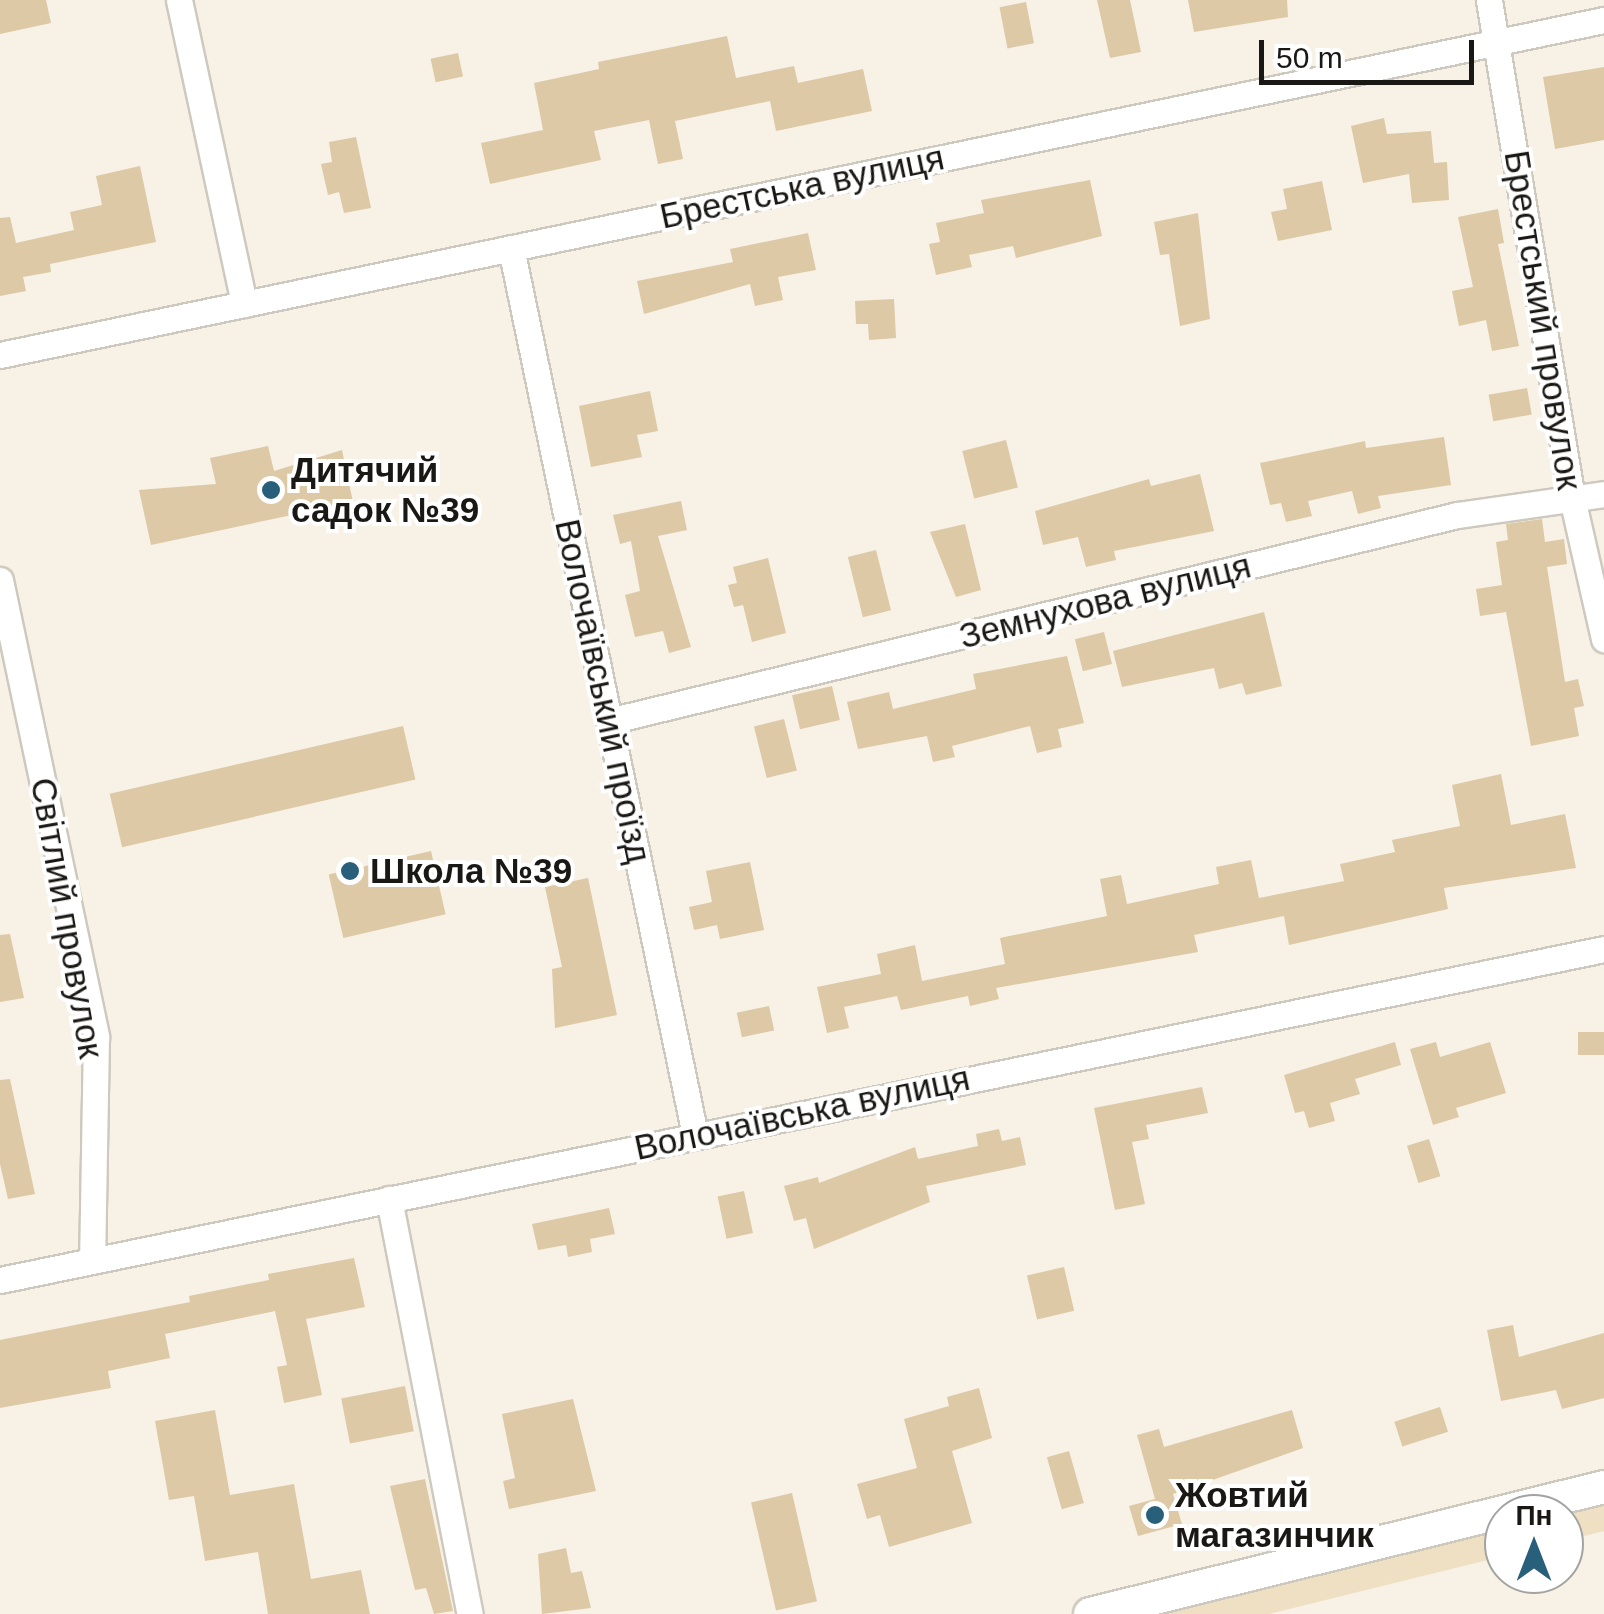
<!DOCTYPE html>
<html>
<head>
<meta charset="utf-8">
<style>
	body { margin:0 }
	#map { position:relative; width:1604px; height:1614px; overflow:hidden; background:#f7f1e6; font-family:Helvetica,sans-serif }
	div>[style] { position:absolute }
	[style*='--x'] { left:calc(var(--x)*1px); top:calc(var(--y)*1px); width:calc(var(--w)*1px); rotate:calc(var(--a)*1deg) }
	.green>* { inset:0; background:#efe0c4 }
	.building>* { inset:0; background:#ddc9a5; transform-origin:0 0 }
	.roads { filter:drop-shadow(2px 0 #cec9be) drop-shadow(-2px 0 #cec9be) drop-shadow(0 2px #cec9be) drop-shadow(0 -2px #cec9be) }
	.minor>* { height:25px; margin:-12.5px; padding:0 12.5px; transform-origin:12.5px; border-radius:12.5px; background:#fff }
	.tertiary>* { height:32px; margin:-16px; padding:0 16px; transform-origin:16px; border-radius:16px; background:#fff }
	.dots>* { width:28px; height:28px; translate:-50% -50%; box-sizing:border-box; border:5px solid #fff; border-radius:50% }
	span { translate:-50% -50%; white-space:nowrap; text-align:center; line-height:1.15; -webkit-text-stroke:8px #fff; paint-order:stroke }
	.street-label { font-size:35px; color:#1a1814 }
	.poi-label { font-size:35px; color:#1a1814; font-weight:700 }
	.left { translate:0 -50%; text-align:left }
	.north { position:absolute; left:1484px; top:1494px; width:100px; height:100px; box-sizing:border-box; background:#fff; border:2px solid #a3a3a1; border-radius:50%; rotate:0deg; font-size:28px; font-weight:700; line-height:40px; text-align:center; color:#1a1814 }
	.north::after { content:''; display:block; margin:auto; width:35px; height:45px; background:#285f7a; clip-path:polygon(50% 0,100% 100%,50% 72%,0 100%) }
	.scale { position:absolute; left:1259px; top:40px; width:215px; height:45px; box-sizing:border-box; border:5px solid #1a1814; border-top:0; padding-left:12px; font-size:30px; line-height:35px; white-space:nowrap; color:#1a1814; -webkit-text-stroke:8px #fff; paint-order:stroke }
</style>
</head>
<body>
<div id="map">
	<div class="green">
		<i style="clip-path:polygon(1604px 1487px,1604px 1531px,1564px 1541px,1564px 1514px,1504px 1514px,1504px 1556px,1269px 1614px,1090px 1614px)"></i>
	</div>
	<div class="building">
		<i style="clip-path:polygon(0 0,46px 0,51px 23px,0 34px)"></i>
		<i style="clip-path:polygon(1097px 0,1130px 0,1141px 52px,1110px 58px)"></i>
		<i style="clip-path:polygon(1188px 0,1287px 0,1288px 17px,1194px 32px)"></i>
		<i style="left:1026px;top:2px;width:42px;height:27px;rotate:79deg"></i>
		<i style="clip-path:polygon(727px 36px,736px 78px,794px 66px,798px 83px,863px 69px,872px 111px,776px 131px,770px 101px,675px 121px,683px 159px,658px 164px,649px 120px,594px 131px,601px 160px,490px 184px,481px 143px,543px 130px,534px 83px,599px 69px,598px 62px)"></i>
		<i style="left:458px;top:53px;width:24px;height:28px;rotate:78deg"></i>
		<i style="clip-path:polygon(1604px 67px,1604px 140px,1555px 149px,1543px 77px)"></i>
		<i style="clip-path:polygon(1384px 118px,1387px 134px,1431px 131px,1434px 163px,1447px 162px,1449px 200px,1412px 203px,1409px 174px,1363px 183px,1351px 126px)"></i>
		<i style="clip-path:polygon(356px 137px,371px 208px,344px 213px,339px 192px,328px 195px,321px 164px,332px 162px,329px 142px)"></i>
		<i style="clip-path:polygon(140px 166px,156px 242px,50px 264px,51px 272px,23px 277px,26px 291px,0 296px,0 218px,10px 217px,16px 243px,74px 230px,70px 212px,102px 205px,96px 176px)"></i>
		<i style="clip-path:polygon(1090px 180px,1102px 236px,1016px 258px,1013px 246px,969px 255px,972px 267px,936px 275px,929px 244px,940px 242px,936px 223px,984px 213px,981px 200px)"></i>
		<i style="clip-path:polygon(1322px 181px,1332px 230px,1278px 241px,1271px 212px,1287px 209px,1283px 189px)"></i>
		<i style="clip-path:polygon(1498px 209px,1504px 243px,1498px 244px,1519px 346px,1492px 351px,1486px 320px,1459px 326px,1452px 291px,1473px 287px,1458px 217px)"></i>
		<i style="clip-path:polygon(1198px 213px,1210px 319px,1180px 326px,1169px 254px,1160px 255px,1154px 222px)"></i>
		<i style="clip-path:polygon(808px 233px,816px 270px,778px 277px,783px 300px,755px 306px,750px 284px,644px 314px,637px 281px,733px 262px,730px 249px)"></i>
		<i style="clip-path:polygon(894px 299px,896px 338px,869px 340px,868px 324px,856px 324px,855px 301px)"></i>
		<i style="left:1527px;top:388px;width:27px;height:39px;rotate:80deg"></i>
		<i style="clip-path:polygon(650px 391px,658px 431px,637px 435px,642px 457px,591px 467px,579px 406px)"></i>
		<i style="clip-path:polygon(1444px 437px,1451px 485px,1378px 496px,1381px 508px,1358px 514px,1352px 491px,1308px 501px,1312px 516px,1286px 522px,1281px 503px,1270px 505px,1260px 463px,1365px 441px,1366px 448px)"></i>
		<i style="left:1006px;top:440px;width:49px;height:45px;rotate:76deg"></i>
		<i style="clip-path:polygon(268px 446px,274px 471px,342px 450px,353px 502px,151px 545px,139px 490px,216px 484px,210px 458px)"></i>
		<i style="clip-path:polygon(1200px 474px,1214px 531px,1114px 551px,1116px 560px,1086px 567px,1078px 537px,1043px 545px,1035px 511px,1149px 479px,1151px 486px)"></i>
		<i style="clip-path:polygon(681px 501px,687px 530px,658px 536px,691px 647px,669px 653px,663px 631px,635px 637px,625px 595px,640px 591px,631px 541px,620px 544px,613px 515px)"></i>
		<i style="clip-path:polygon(1542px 519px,1545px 542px,1564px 539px,1567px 564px,1547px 567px,1565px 682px,1578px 679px,1584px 706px,1574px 708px,1579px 736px,1531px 746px,1506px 612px,1480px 616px,1476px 589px,1502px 585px,1496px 542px,1508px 540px,1506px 524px)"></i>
		<i style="clip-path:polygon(965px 524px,981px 590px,956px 597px,930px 532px)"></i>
		<i style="left:876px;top:550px;width:62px;height:29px;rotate:76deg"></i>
		<i style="clip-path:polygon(768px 558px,786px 633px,752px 642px,743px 605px,734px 607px,728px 585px,737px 583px,733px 567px)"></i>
		<i style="clip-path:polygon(1264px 612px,1282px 686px,1246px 695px,1242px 683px,1219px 689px,1214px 668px,1122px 687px,1113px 651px)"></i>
		<i style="left:1104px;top:632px;width:33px;height:30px;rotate:76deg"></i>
		<i style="clip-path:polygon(1067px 656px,1084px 723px,1058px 729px,1062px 747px,1037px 753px,1030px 726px,952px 746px,955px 757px,933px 762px,927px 736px,858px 749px,847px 702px,889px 692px,893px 709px,976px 689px,973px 674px)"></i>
		<i style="left:832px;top:686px;width:35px;height:41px;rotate:77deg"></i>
		<i style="left:784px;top:719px;width:53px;height:31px;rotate:76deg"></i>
		<i style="left:403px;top:726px;width:55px;height:301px;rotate:77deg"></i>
		<i style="clip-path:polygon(1501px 774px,1511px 825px,1565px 814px,1576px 868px,1444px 888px,1448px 909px,1289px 945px,1284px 916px,1194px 935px,1198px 952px,996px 988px,999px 999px,970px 1006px,968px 996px,901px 1010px,897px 996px,844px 1007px,849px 1028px,827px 1033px,817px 987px,881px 974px,877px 954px,915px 945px,922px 981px,1005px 964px,1000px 938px,1107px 916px,1100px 879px,1121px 875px,1127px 904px,1219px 884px,1216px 867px,1251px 860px,1259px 898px,1344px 881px,1340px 864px,1395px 852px,1392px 840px,1460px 826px,1452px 785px)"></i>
		<i style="left:431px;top:851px;width:65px;height:105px;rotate:77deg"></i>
		<i style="clip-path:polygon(750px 862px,764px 930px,720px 939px,717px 925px,694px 930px,689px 907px,712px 902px,706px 871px)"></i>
		<i style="clip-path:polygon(588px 878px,617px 1015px,555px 1028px,552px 969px,562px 967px,545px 887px)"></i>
		<i style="clip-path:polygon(10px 934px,24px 998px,0 1002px,0 935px)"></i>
		<i style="left:769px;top:1006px;width:25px;height:33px;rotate:78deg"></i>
		<i style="left:1604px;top:1032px;width:23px;height:26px;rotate:90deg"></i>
		<i style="clip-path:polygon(1395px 1042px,1401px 1065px,1355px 1079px,1360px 1094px,1330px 1103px,1335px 1121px,1309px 1128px,1304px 1111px,1295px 1113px,1284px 1075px)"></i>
		<i style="clip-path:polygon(1436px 1042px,1440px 1057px,1490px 1042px,1506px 1093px,1456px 1108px,1459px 1117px,1433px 1125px,1410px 1049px)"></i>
		<i style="clip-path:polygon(10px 1079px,35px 1194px,8px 1199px,0 1164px,0 1080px)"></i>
		<i style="clip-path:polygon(1202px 1087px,1208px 1113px,1146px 1125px,1149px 1139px,1132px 1142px,1145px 1204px,1115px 1210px,1094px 1108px)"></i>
		<i style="clip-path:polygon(999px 1129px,1002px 1141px,1020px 1137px,1026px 1165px,926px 1186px,930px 1202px,814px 1249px,806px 1218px,794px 1221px,784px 1186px,818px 1177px,819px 1183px,915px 1147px,918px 1159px,978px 1146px,976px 1134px)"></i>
		<i style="left:1429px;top:1139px;width:39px;height:23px;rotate:73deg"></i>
		<i style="left:744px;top:1191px;width:43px;height:27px;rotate:78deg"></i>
		<i style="clip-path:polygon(609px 1208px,615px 1234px,590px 1239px,592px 1252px,568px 1257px,566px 1245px,538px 1250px,532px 1224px)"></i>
		<i style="clip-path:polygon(354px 1258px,365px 1307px,306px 1319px,322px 1395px,284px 1403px,277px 1367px,287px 1365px,275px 1311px,165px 1334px,170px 1358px,108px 1371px,111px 1388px,0 1408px,0 1340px,190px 1302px,189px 1296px,269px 1280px,268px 1274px)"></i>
		<i style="left:1064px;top:1267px;width:45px;height:38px;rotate:77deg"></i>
		<i style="clip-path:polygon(1513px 1325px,1519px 1357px,1604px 1333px,1604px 1398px,1562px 1409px,1556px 1390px,1501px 1401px,1487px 1330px)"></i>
		<i style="left:405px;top:1386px;width:46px;height:65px;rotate:79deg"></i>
		<i style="clip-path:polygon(979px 1388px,992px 1438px,952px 1451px,972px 1523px,889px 1547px,880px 1515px,867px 1519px,857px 1484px,917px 1468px,904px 1419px,949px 1406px,947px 1397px)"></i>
		<i style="clip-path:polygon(573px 1399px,596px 1491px,509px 1509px,503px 1481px,515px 1478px,502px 1414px)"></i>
		<i style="left:1440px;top:1407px;width:26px;height:48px;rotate:72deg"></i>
		<i style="clip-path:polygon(215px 1410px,230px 1495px,294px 1484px,311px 1579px,361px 1570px,370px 1614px,268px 1614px,258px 1552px,205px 1561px,194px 1496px,169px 1500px,155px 1421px)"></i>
		<i style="clip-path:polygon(1292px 1410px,1303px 1448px,1173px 1494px,1182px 1524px,1138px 1536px,1129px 1506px,1155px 1499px,1137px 1435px,1159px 1429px,1164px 1447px)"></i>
		<i style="left:1069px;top:1451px;width:54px;height:23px;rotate:74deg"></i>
		<i style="clip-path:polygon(425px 1479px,453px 1611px,434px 1614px,426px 1588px,415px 1590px,390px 1486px)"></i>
		<i style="left:792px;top:1493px;width:111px;height:42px;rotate:77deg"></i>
		<i style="clip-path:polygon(566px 1548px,571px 1573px,582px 1571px,591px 1608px,542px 1614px,538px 1554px)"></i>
	</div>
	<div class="roads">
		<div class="minor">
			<i style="--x:179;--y:0;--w:311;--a:77.9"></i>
			<i style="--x:1489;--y:0;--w:505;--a:80.54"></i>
			<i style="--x:1572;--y:498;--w:145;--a:77.2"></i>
			<i style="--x:511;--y:248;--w:906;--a:78.28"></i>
			<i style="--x:0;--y:355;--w:1639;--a:-11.8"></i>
			<i style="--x:0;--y:580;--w:467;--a:78.1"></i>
			<i style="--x:96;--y:1037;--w:224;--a:91"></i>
			<i style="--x:609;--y:721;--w:873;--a:-13.65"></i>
			<i style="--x:1457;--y:515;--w:148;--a:-8.1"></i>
			<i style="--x:389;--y:1199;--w:423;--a:79"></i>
			<i style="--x:0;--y:1280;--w:1638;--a:-11.66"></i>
		</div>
		<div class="tertiary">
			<i style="--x:1090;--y:1614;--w:529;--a:-13.88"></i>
		</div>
	</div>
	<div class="dots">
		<i style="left:271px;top:490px;background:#285f7a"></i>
		<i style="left:350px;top:871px;background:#285f7a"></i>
		<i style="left:1155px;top:1515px;background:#285f7a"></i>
	</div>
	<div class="street-label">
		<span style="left:802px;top:187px;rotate:-12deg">Брестська вулиця</span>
		<span style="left:1543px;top:320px;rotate:81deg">Брестський провулок</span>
		<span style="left:1105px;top:601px;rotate:-14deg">Земнухова вулиця</span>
		<span style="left:603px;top:691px;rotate:78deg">Волочаївський проїзд</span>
		<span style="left:67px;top:918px;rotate:80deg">Світлий провулок</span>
		<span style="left:802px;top:1113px;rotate:-12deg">Волочаївська вулиця</span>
	</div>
	<div class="poi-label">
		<span class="left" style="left:291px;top:490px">Дитячий<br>садок №39</span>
		<span class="left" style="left:370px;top:871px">Школа №39</span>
		<span class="left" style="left:1175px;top:1515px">Жовтий<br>магазинчик</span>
	</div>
	<div class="north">Пн</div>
	<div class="scale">50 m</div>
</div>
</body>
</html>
